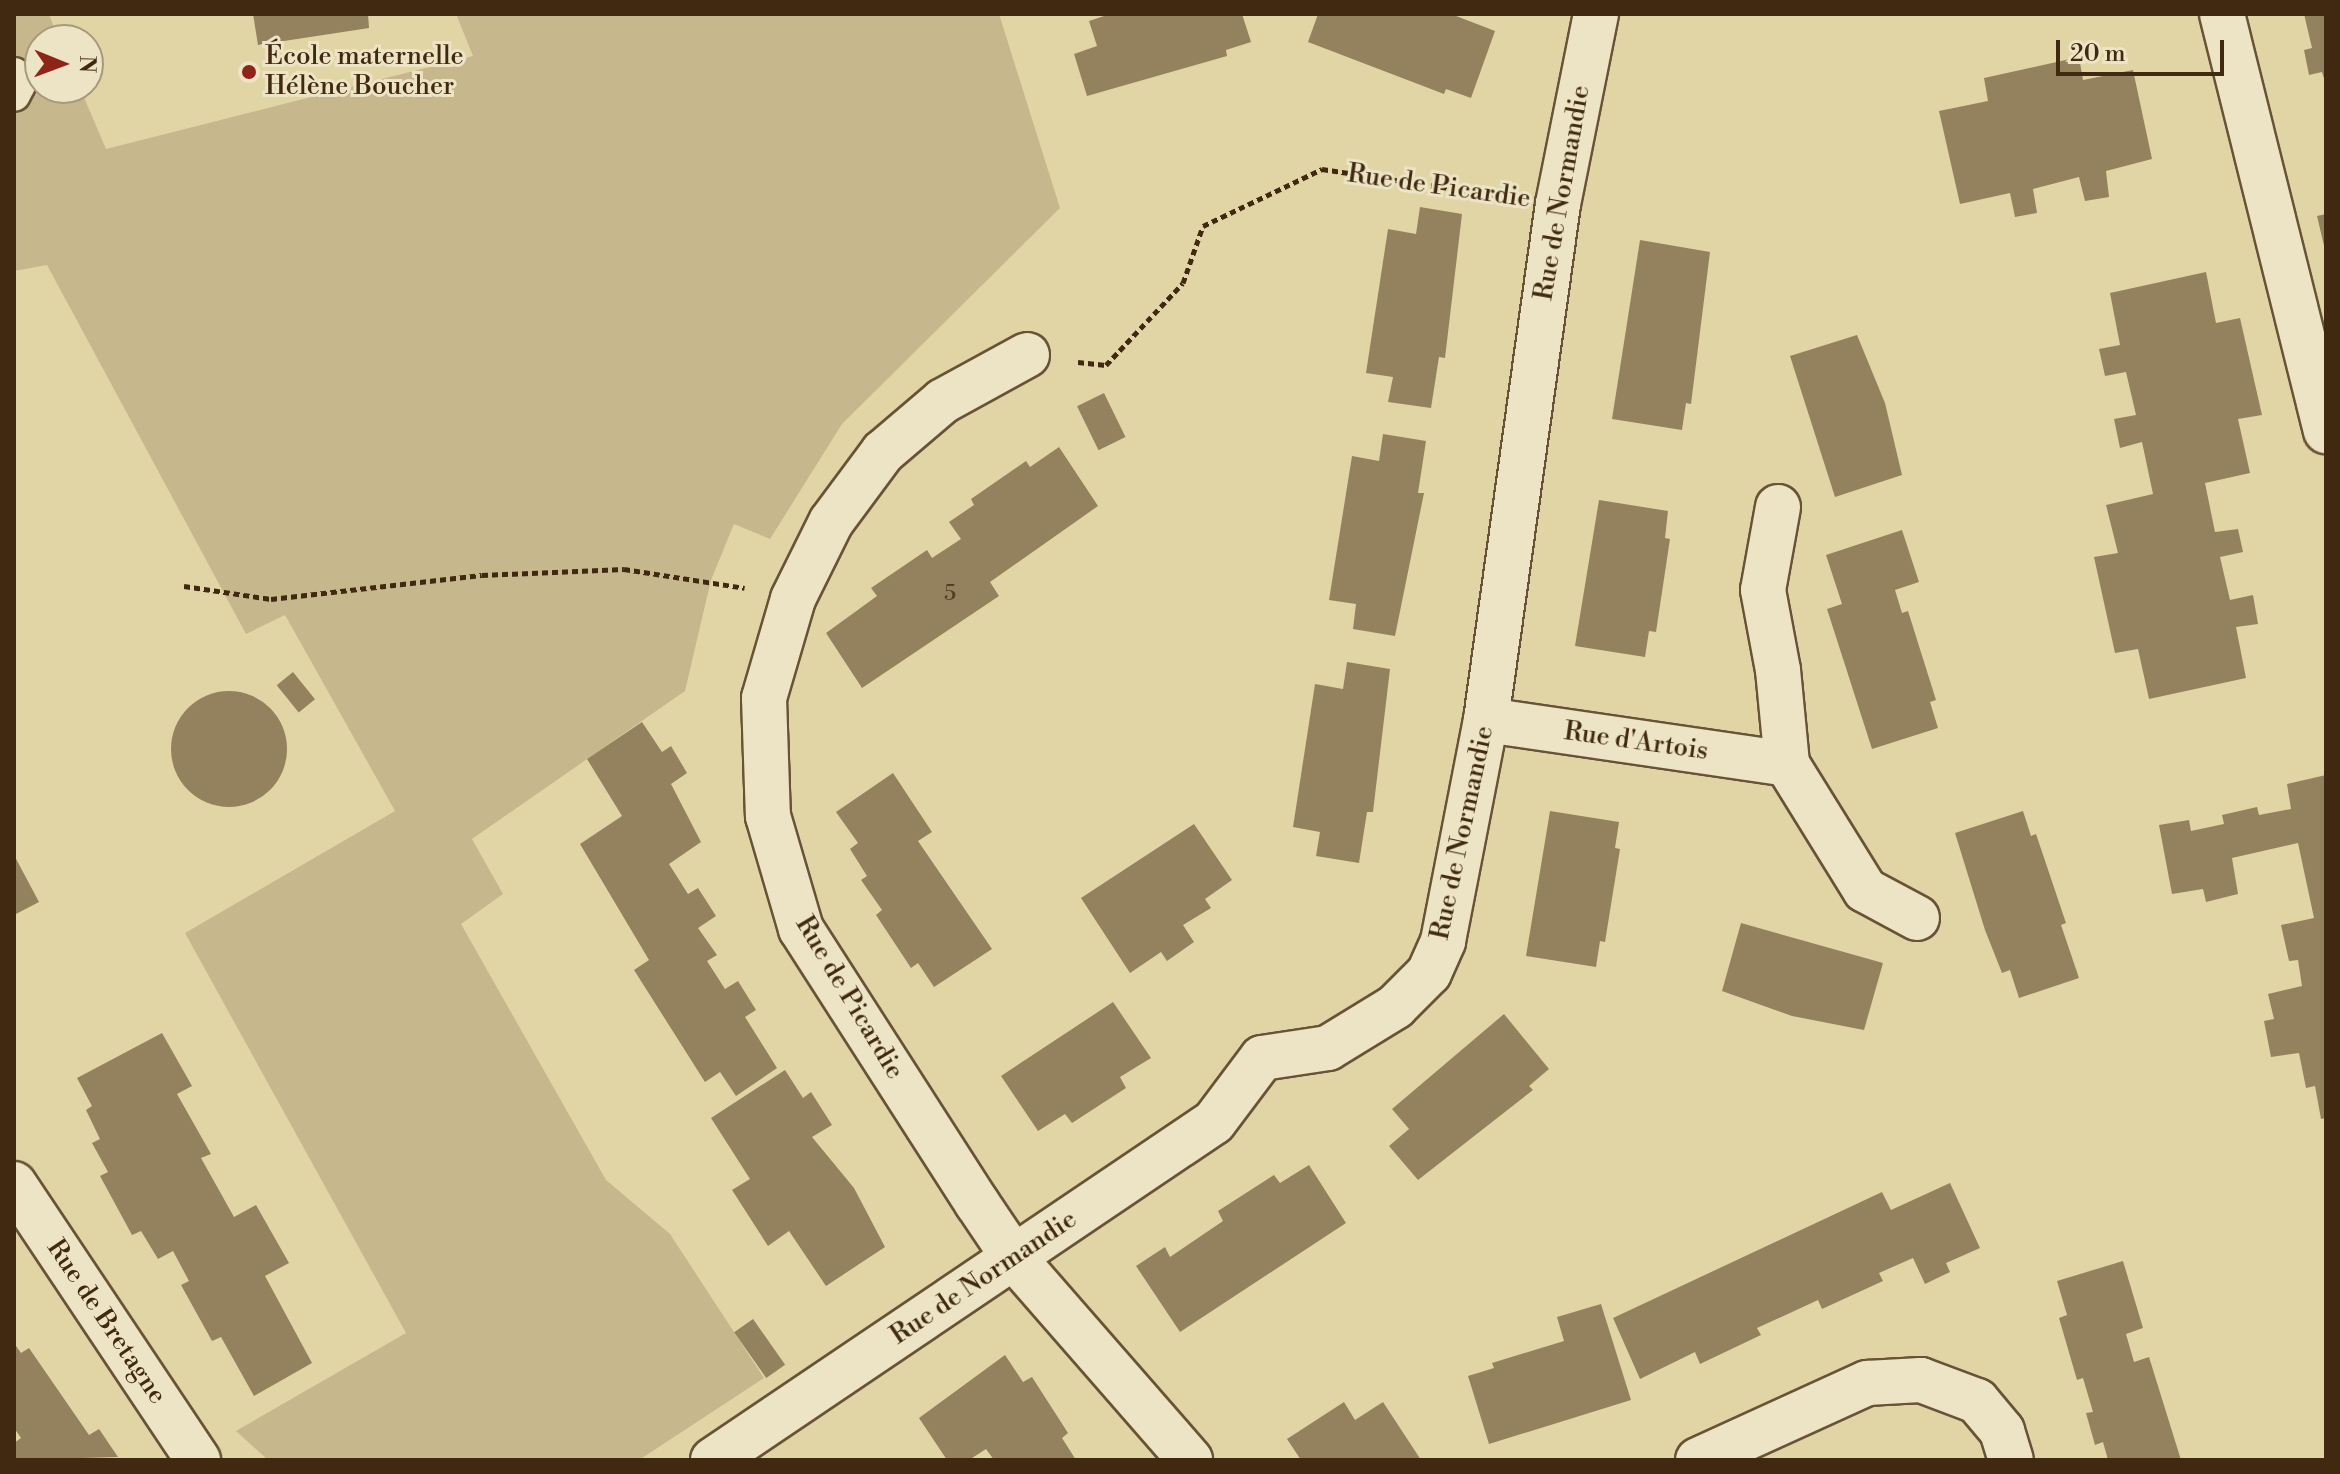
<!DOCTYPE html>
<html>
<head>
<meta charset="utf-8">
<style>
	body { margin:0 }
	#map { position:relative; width:2340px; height:1474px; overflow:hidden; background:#e1d5a5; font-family:"Libre Bodoni",serif }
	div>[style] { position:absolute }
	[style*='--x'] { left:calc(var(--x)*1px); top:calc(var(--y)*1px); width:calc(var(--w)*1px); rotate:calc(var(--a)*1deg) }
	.green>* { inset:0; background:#c6b88c }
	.building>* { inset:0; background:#94825e; transform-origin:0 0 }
	.round { border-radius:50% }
	.path>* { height:5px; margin-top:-2.5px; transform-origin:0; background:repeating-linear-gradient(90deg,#402811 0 6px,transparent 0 10px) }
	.roads { filter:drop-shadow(2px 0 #685336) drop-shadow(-2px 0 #685336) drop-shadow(0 2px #685336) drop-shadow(0 -2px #685336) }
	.service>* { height:32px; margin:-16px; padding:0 16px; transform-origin:16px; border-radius:16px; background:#ece4c4 }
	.minor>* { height:44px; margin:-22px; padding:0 22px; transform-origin:22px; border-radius:22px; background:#ece4c4 }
	.dots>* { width:22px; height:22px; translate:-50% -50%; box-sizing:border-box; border:4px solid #ece4c4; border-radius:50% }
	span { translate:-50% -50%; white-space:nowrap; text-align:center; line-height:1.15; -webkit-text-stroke:6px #ece4c4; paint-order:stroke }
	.number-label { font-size:22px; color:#553e24 }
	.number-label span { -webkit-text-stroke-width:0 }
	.poi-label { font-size:26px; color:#402811 }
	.left { translate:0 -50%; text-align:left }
	.street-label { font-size:26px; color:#402811 }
	.frame { position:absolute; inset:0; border:16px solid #402811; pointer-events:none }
	.north { position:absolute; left:24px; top:24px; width:80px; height:80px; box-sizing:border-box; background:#ece4c4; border:2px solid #a7997c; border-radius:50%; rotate:91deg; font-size:22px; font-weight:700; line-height:32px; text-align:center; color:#402811 }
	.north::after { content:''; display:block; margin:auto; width:28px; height:36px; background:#8f2418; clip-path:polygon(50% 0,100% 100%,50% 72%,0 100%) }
	.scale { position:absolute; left:2056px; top:40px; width:168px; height:36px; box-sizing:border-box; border:4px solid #402811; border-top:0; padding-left:10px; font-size:24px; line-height:28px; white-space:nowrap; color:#402811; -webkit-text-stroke:6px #ece4c4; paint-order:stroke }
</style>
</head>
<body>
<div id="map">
	<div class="green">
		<i style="clip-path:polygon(14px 14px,49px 14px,59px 40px,40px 40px,40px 88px,80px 88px,106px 149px,473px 56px,456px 14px,999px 14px,1060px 208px,842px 424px,770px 539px,734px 524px,711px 580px,685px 691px,472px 839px,503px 894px,461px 924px,606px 1180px,670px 1234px,764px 1378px,639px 1460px,268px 1460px,236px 1431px,406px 1333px,185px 933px,395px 811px,285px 615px,246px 634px,47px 265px,14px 271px)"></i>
	</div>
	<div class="building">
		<i style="clip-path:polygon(253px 14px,368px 14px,369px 28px,258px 45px)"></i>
		<i style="clip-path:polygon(1110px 14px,1242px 14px,1251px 42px,1226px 50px,1227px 56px,1087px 96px,1074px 54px,1097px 46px,1089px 21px)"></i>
		<i style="clip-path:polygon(1318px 14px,1451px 14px,1495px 31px,1471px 98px,1446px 89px,1444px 94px,1308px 42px)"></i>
		<i style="clip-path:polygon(2304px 14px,2326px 14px,2326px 85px,2322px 72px,2309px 75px,2304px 50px,2312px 48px)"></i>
		<i style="clip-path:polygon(2079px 57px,2083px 80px,2133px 70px,2152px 159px,2106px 171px,2109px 197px,2085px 201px,2079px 177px,2033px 189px,2037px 213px,2015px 217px,2010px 193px,1960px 204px,1939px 111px,1988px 101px,1984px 78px)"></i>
		<i style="clip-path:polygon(1420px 207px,1462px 214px,1445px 358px,1439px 357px,1431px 408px,1388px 402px,1393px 377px,1366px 373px,1388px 229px,1416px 234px)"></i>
		<i style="clip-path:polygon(2326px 214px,2326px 250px,2325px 250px,2317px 216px)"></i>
		<i style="clip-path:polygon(1640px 240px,1710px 252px,1691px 404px,1686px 403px,1682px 430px,1612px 419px)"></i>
		<i style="clip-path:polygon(2206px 272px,2216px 323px,2240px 318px,2262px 415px,2238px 419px,2250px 473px,2205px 483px,2215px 532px,2238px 529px,2243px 552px,2220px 557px,2230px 600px,2253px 595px,2258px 624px,2236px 627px,2246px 678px,2149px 699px,2138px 649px,2115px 653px,2094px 557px,2118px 553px,2106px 505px,2153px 494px,2142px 442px,2120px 448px,2114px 419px,2136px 415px,2126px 372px,2105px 376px,2099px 349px,2120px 345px,2110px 293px)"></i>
		<i style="clip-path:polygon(1857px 335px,1885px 403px,1902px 475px,1835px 497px,1790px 356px)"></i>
		<i style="left:1104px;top:393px;width:49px;height:30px;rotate:64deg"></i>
		<i style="clip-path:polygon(1383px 434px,1426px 441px,1418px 493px,1424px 493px,1395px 636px,1353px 629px,1356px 604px,1329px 600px,1352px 456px,1379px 461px)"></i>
		<i style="clip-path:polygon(1059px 447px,1098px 506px,990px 582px,999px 596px,862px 688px,826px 633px,877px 596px,871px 588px,927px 550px,932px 558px,961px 539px,949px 522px,974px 505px,971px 499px,1026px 461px,1030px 467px)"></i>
		<i style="clip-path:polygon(1599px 500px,1668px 511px,1665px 538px,1670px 539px,1656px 632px,1649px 631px,1645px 657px,1575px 646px)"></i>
		<i style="clip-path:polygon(1902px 530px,1919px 582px,1895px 590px,1902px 613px,1908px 611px,1936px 700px,1930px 702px,1938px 728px,1872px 749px,1827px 609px,1842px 604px,1826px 555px)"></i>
		<i style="clip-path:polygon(1347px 662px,1390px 669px,1373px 812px,1367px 812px,1359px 863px,1316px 856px,1320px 832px,1293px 827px,1315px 684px,1343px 689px)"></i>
		<i style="left:293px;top:672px;width:35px;height:21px;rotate:51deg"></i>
		<i class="round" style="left:171px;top:691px;width:116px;height:116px"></i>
		<i style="clip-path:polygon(642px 722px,662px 752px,671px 746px,687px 773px,671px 784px,701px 842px,669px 864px,688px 894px,698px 888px,716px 916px,698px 928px,717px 955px,707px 961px,725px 989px,738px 981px,756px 1010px,745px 1017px,777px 1068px,736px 1096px,720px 1072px,705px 1082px,634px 970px,649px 960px,580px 844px,622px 816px,587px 759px)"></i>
		<i style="clip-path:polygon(893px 773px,932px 832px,918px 841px,992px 949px,934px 987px,918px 963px,911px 968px,876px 915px,882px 910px,861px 880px,867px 876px,850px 849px,858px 843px,836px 812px)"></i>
		<i style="clip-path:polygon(2326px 775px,2326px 1118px,2321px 1119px,2315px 1086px,2306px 1088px,2299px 1053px,2271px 1057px,2264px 1021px,2274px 1019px,2268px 994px,2302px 986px,2298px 960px,2289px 961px,2281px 925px,2314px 918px,2298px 843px,2232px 858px,2238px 894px,2206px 902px,2203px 889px,2172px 894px,2159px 825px,2189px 820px,2191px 831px,2224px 824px,2222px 815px,2257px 807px,2259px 815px,2291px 809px,2287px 784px)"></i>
		<i style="clip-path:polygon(1550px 811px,1619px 822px,1615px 848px,1620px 849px,1605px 942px,1600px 941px,1596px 967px,1526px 956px)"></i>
		<i style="clip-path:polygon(2023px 811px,2031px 836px,2036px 834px,2066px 923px,2061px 925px,2079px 978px,2019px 998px,2010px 970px,2002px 973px,1985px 930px,1955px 833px)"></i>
		<i style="clip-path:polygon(1194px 824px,1232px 880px,1205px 899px,1211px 908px,1183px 925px,1194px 942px,1167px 961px,1161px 952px,1130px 973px,1081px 898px)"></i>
		<i style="clip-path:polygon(14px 855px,39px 902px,14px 915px)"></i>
		<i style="clip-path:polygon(1741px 923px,1883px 963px,1864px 1030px,1792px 1016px,1722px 991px)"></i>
		<i style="clip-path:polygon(1113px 1002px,1151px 1058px,1120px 1077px,1126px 1088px,1072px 1123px,1065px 1114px,1038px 1131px,1001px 1076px)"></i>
		<i style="clip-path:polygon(1504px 1014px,1549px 1069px,1529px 1086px,1533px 1090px,1418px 1180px,1389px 1146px,1409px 1129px,1392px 1109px)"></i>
		<i style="clip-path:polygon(162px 1033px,192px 1086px,177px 1094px,211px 1154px,201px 1158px,234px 1217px,256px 1205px,289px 1263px,265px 1276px,312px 1363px,254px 1396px,221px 1337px,212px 1341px,181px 1285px,189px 1281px,173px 1251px,158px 1259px,141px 1231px,132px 1235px,100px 1176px,108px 1172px,92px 1143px,100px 1139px,86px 1110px,92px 1106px,77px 1078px)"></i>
		<i style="clip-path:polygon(785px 1070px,803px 1098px,811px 1092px,832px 1125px,812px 1137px,854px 1188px,885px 1247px,826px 1286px,789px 1231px,768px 1246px,732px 1190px,750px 1179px,711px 1118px)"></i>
		<i style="clip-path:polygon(1309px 1165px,1346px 1223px,1180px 1332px,1136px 1266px,1165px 1247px,1170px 1257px,1223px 1221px,1218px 1211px,1274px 1175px,1280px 1183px)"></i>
		<i style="clip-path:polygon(1950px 1183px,1980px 1248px,1946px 1263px,1950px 1272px,1925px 1284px,1913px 1258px,1879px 1273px,1883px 1281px,1822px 1309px,1818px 1300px,1790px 1313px,1757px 1328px,1761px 1335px,1700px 1364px,1695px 1352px,1640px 1379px,1613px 1318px,1882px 1192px,1891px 1210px)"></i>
		<i style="clip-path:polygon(2123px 1261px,2143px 1328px,2126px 1334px,2134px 1362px,2149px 1357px,2181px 1460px,2108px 1460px,2103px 1442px,2095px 1445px,2086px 1413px,2093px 1412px,2083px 1378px,2077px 1380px,2059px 1318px,2067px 1315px,2057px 1281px)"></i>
		<i style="clip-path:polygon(1601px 1304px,1631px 1400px,1489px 1444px,1468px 1376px,1494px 1368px,1492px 1363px,1564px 1341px,1557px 1317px)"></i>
		<i style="left:753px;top:1319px;width:56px;height:23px;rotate:55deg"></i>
		<i style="clip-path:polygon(14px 1343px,21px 1353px,29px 1348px,89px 1435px,99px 1429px,118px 1457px,14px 1460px,14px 1443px,21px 1438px,14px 1428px)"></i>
		<i style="clip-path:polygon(1005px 1355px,1023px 1382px,1032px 1377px,1068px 1433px,1062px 1438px,1076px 1460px,994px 1460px,986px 1449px,969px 1460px,947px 1460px,919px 1418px)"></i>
		<i style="clip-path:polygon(1344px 1402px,1355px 1420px,1383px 1402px,1421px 1460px,1301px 1460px,1287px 1439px)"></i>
	</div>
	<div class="path">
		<i style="--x:1078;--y:362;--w:28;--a:6"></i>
		<i style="--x:1106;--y:365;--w:112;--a:-46.8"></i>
		<i style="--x:1183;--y:283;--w:60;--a:-70.7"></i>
		<i style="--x:1203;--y:226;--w:132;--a:-25.6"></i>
		<i style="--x:1322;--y:169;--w:189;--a:8.5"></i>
		<i style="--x:184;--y:586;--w:88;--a:8.5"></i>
		<i style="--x:271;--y:599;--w:212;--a:-6.5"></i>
		<i style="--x:482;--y:575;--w:142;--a:-2.4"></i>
		<i style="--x:624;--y:569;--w:122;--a:8.9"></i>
	</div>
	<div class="roads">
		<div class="service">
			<i style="--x:14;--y:74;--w:12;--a:66"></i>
			<i style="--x:19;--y:85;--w:11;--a:117"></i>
		</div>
		<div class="minor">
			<i style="--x:2222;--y:14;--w:430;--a:76"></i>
			<i style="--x:1027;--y:355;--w:96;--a:151.3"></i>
			<i style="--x:943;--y:401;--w:79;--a:139.6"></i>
			<i style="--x:883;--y:452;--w:87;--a:126.6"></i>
			<i style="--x:831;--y:522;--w:86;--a:116.3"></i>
			<i style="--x:793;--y:599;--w:103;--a:106.3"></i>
			<i style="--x:764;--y:698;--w:118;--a:88.1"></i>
			<i style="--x:768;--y:816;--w:118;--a:73.7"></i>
			<i style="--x:801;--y:929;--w:326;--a:57.3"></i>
			<i style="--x:977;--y:1203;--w:66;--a:56.1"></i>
			<i style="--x:1014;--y:1258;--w:268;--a:48.9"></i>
			<i style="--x:1778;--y:507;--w:84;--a:100.2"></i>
			<i style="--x:1763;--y:590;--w:81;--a:79.4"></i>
			<i style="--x:1778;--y:670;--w:94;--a:84.5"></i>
			<i style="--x:1486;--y:720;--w:304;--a:8.3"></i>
			<i style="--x:1787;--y:764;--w:148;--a:58.2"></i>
			<i style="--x:1865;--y:890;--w:59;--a:28.3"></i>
			<i style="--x:14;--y:1184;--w:332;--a:56.3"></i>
			<i style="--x:713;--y:1460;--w:604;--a:-34.01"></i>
			<i style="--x:1214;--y:1122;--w:80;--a:-53.1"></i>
			<i style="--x:1262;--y:1058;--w:67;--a:-8.6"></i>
			<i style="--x:1328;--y:1048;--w:79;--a:-31.5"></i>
			<i style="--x:1395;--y:1007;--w:48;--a:-45"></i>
			<i style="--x:1429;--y:973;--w:35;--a:-66"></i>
			<i style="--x:1443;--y:941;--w:225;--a:-79"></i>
			<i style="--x:1486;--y:720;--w:521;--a:-82.06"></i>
			<i style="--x:1558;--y:204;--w:194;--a:-78.7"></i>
			<i style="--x:1698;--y:1460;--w:186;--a:-24.5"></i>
			<i style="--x:1867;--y:1383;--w:54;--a:-3.2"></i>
			<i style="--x:1921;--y:1380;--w:60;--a:20.6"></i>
			<i style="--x:1977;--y:1401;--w:39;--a:50"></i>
			<i style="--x:2002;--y:1431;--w:30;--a:73"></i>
		</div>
	</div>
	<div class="dots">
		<i style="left:249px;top:72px;background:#8f2418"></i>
	</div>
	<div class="number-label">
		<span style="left:950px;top:594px">5</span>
	</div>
	<div class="poi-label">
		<span class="left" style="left:265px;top:72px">École maternelle<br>Hélène Boucher</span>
	</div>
	<div class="street-label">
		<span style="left:1439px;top:187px;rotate:8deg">Rue de Picardie</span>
		<span style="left:1563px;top:193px;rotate:-80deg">Rue de Normandie</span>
		<span style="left:1636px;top:742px;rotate:8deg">Rue d'Artois</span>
		<span style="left:1463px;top:833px;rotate:-78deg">Rue de Normandie</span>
		<span style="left:849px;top:998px;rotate:59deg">Rue de Picardie</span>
		<span style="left:984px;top:1278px;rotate:-34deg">Rue de Normandie</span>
		<span style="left:106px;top:1322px;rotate:56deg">Rue de Bretagne</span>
	</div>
	<div class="frame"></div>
	<div class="north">N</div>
	<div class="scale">20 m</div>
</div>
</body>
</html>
